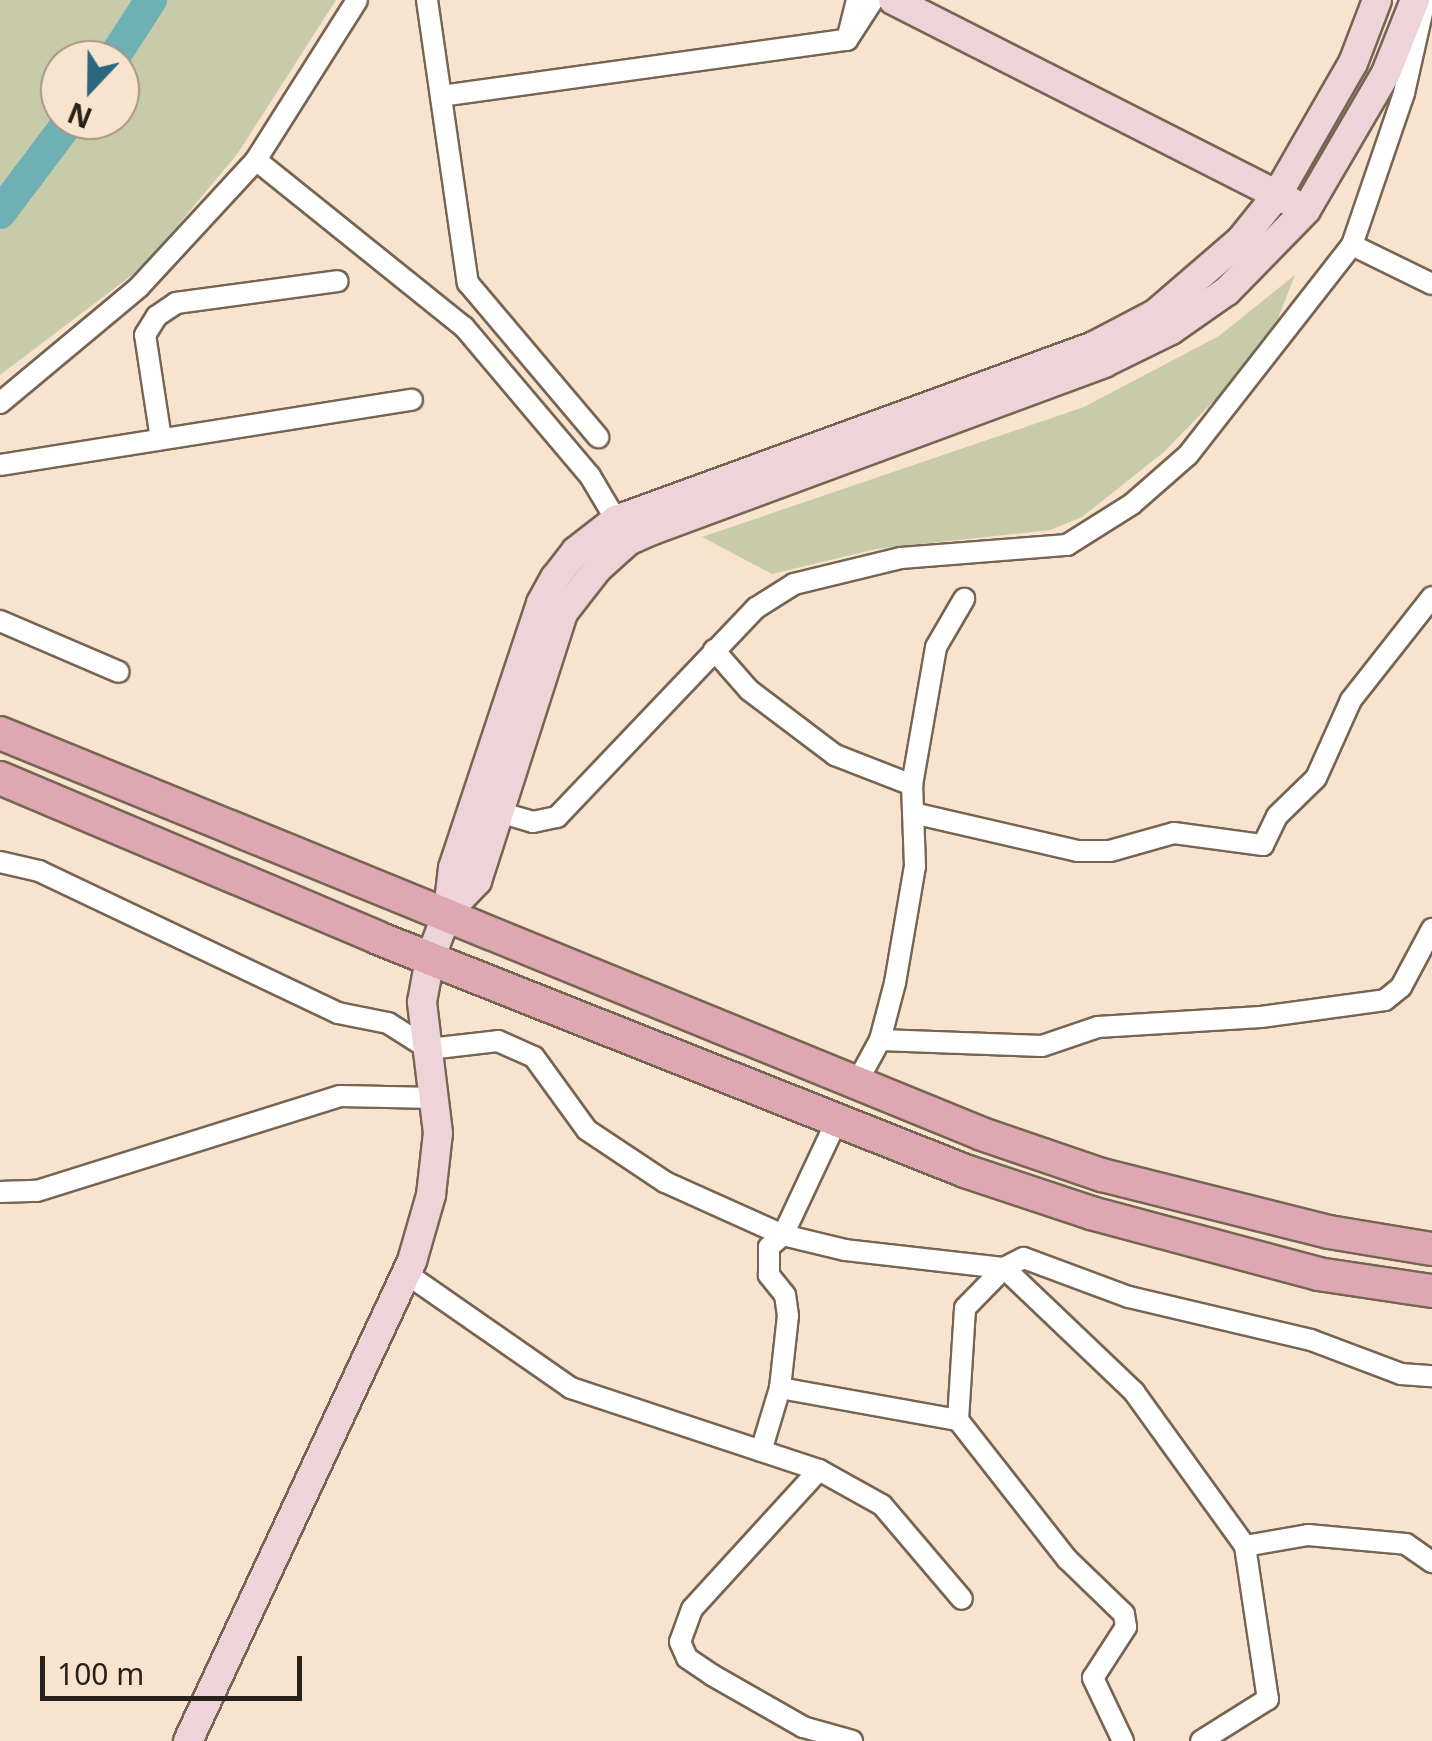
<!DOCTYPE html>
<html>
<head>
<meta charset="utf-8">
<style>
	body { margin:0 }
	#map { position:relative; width:1432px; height:1741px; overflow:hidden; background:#f7e3ce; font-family:"Noto Sans",sans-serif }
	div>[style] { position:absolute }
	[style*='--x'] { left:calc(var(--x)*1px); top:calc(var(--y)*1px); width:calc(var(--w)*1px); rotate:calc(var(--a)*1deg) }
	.green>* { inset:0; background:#c8cba9 }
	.river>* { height:32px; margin:-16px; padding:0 16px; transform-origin:16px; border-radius:16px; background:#6fb0b5 }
	.roads { filter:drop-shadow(2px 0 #776553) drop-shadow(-2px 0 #776553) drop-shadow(0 2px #776553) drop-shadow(0 -2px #776553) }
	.minor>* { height:20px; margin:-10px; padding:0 10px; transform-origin:10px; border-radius:10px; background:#fff }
	.secondary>* { height:28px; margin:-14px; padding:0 14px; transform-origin:14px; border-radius:14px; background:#eed4d9 }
	.primary>* { height:32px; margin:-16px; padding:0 16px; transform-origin:16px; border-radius:16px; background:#dda8b2 }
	span { translate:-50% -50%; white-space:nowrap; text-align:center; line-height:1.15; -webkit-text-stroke:10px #f7e3ce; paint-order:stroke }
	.north { position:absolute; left:40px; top:40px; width:100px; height:100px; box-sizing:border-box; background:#f7e3ce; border:2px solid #a59686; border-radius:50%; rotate:202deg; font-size:28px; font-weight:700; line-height:40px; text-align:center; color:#29221a }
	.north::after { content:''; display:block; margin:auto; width:35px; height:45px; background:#2b687f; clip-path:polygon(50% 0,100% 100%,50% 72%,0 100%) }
	.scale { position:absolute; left:40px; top:1656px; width:262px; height:45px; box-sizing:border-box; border:5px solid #29221a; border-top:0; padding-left:12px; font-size:30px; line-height:35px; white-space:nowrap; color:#29221a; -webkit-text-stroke:8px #f7e3ce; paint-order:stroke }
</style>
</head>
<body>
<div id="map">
	<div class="green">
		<i style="clip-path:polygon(evenodd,0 0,336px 0,238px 153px,144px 266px,0 375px,0 0,120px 60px,120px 120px,60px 120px,60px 60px,120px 60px)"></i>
		<i style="clip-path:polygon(1295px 275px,1277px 321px,1232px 382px,1164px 452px,1082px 517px,1050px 530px,876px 549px,772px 574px,702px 537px,1084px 407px,1219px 336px)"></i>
	</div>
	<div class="river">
		<i style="--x:112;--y:60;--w:72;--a:-57"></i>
		<i style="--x:0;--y:213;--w:116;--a:-53"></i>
	</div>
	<div class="roads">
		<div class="minor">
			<i style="--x:427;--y:0;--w:286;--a:81.8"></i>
			<i style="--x:468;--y:283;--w:202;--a:49.8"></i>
			<i style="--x:857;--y:0;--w:41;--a:104"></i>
			<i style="--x:847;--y:40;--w:48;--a:-57"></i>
			<i style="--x:441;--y:96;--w:410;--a:-7.9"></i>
			<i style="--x:256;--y:160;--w:267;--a:38.8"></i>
			<i style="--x:464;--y:327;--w:195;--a:49.8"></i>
			<i style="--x:590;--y:476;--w:63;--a:59.3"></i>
			<i style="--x:1352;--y:245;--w:89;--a:26"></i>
			<i style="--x:0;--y:403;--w:181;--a:-39.8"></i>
			<i style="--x:139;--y:287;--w:173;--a:-47.3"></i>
			<i style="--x:256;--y:160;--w:189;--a:-57.7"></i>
			<i style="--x:161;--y:439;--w:105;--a:-98.7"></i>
			<i style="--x:145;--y:335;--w:22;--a:-58"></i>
			<i style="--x:157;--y:316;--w:23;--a:-34"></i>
			<i style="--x:176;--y:303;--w:163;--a:-7.7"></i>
			<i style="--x:0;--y:465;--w:417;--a:-9"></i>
			<i style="--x:0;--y:621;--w:129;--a:23.2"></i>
			<i style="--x:714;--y:650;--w:53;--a:48.8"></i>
			<i style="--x:749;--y:690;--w:108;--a:37.1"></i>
			<i style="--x:835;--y:755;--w:83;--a:21.3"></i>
			<i style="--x:502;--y:813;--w:32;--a:16"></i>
			<i style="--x:533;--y:822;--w:25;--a:-12"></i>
			<i style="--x:557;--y:817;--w:289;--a:-46.4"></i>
			<i style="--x:756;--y:608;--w:45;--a:-32.3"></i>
			<i style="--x:794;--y:584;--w:110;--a:-13.7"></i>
			<i style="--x:901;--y:558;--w:167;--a:-4.5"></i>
			<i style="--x:1067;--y:545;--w:77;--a:-32.2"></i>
			<i style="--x:1132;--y:504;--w:74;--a:-41.2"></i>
			<i style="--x:1188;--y:455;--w:266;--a:-52"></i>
			<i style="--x:1352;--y:245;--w:161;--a:-71.1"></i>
			<i style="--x:1404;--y:93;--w:95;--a:-77.3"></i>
			<i style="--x:913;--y:813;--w:168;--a:13"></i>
			<i style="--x:1077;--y:851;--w:33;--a:0"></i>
			<i style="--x:1110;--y:851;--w:66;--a:-15.7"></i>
			<i style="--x:1174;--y:833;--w:90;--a:7.7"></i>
			<i style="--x:1263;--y:845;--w:32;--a:-64"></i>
			<i style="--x:1277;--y:816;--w:54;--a:-44.3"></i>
			<i style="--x:1316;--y:778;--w:85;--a:-65.8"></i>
			<i style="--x:1351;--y:700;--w:131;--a:-51.8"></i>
			<i style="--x:0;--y:862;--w:40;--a:13"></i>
			<i style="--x:39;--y:871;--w:331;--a:25.4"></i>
			<i style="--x:338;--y:1013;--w:51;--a:11.3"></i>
			<i style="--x:388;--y:1023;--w:49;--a:32.4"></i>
			<i style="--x:429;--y:1049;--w:69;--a:-6.6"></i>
			<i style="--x:498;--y:1041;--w:39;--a:24"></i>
			<i style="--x:534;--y:1057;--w:90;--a:54"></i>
			<i style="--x:587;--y:1130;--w:94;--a:33.7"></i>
			<i style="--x:665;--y:1182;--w:129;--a:24.2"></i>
			<i style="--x:783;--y:1235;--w:64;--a:13.6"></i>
			<i style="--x:845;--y:1250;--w:160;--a:6.5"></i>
			<i style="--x:1004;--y:1268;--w:180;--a:43.6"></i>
			<i style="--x:1134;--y:1392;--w:190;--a:54.2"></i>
			<i style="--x:1245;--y:1546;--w:155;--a:81.5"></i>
			<i style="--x:1268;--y:1699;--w:79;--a:147.9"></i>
			<i style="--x:880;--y:1040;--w:162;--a:2.1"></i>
			<i style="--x:1042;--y:1046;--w:59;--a:-18.7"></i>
			<i style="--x:1098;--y:1027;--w:163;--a:-3.5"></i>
			<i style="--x:1261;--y:1017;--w:125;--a:-7.8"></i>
			<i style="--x:1385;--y:1000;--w:21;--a:-39"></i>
			<i style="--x:1401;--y:987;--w:66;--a:-61.9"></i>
			<i style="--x:856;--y:1084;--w:50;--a:-61.4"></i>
			<i style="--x:880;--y:1040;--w:59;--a:-75.3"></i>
			<i style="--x:895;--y:983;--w:119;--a:-80.3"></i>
			<i style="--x:915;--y:866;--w:81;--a:-92.1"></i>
			<i style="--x:912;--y:785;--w:140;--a:-80.1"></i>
			<i style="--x:936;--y:647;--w:56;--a:-59.7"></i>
			<i style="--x:0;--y:1192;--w:37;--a:-2"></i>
			<i style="--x:37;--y:1191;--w:318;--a:-17.4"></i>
			<i style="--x:340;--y:1096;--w:95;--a:1.2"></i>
			<i style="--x:407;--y:1274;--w:200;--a:34.8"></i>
			<i style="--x:571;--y:1388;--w:261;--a:18.3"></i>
			<i style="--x:819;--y:1470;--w:72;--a:29.1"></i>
			<i style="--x:882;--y:1505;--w:123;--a:49.6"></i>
			<i style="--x:780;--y:1388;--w:181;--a:10.2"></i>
			<i style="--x:761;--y:1451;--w:66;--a:-73.2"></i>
			<i style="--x:780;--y:1388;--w:72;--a:-83.7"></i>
			<i style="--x:788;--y:1316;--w:21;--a:-98"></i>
			<i style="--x:785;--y:1295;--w:26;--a:-129"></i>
			<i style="--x:769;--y:1275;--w:28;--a:-90"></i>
			<i style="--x:769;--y:1247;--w:18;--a:-41"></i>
			<i style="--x:783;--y:1235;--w:127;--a:-64.8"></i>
			<i style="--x:819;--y:1470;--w:188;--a:132.4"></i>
			<i style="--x:692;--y:1609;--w:35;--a:110"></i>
			<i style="--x:680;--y:1642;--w:17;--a:66"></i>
			<i style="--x:687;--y:1658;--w:30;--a:34"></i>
			<i style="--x:712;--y:1675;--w:105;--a:29.7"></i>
			<i style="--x:803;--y:1727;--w:51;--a:15.9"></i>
			<i style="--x:1245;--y:1546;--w:64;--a:-9.9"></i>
			<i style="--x:1308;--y:1535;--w:98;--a:5.2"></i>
			<i style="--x:1406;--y:1544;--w:32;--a:35"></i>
			<i style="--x:1123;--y:1741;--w:70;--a:-115.5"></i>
			<i style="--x:1093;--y:1678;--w:61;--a:-57.1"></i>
			<i style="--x:1126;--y:1627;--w:13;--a:-99"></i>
			<i style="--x:1124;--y:1614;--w:79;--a:-136"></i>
			<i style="--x:1067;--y:1559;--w:177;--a:-128.1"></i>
			<i style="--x:958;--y:1420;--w:112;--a:-86.4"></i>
			<i style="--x:965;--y:1308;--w:56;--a:-45.7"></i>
			<i style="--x:1004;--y:1268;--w:22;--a:-27"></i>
			<i style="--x:1024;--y:1258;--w:112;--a:20.4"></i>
			<i style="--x:1129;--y:1297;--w:187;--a:13.3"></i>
			<i style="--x:1311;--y:1340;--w:96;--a:20.7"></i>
			<i style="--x:1401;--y:1374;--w:31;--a:4"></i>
		</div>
		<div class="secondary">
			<i style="--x:893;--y:0;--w:447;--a:26.9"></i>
			<i style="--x:448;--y:911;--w:42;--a:-46"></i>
			<i style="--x:477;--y:881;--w:281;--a:-72.2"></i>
			<i style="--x:563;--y:613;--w:57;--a:-52.1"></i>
			<i style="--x:598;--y:568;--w:40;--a:-42"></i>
			<i style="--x:628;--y:541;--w:27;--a:-24"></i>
			<i style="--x:653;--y:530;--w:481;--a:-20.3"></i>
			<i style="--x:1104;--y:363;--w:75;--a:-26.2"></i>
			<i style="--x:1171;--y:330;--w:68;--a:-34.9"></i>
			<i style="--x:1227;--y:291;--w:113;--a:-45.7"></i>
			<i style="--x:1306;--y:210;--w:159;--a:-59.7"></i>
			<i style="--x:1386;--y:73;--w:79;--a:-68.3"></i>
			<i style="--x:188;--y:1741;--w:530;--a:-64.98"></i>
			<i style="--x:412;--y:1261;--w:69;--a:-73.9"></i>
			<i style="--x:431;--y:1195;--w:62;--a:-83.6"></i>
			<i style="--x:438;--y:1133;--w:132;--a:-97"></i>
			<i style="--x:422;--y:1002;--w:44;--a:-79.5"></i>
			<i style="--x:430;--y:959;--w:51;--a:-69.4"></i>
			<i style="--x:448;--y:911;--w:43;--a:-83.4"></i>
			<i style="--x:453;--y:868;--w:279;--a:-71.6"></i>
			<i style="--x:541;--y:603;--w:29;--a:-61"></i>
			<i style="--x:555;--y:578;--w:34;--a:-52"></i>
			<i style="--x:576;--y:551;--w:51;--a:-37.8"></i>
			<i style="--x:616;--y:520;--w:509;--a:-20"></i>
			<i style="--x:1094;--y:346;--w:69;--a:-27.7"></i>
			<i style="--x:1155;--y:314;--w:112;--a:-40.7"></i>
			<i style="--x:1240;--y:241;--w:59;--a:-51.2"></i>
			<i style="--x:1277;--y:195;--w:152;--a:-60.1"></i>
			<i style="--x:1353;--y:63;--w:67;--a:-69.1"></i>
		</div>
		<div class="primary">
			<i style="--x:0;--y:733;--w:1061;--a:22.21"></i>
			<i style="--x:982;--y:1134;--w:127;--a:18.9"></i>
			<i style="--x:1102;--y:1175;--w:234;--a:14.1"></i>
			<i style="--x:1329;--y:1232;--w:104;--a:9.4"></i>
			<i style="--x:0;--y:778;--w:410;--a:22.9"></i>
			<i style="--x:378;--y:938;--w:632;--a:21.65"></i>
			<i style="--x:965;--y:1171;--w:133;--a:18.4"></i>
			<i style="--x:1091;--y:1213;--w:235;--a:15"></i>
			<i style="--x:1318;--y:1274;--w:115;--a:8.5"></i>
		</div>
	</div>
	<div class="north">N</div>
	<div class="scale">100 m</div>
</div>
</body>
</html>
